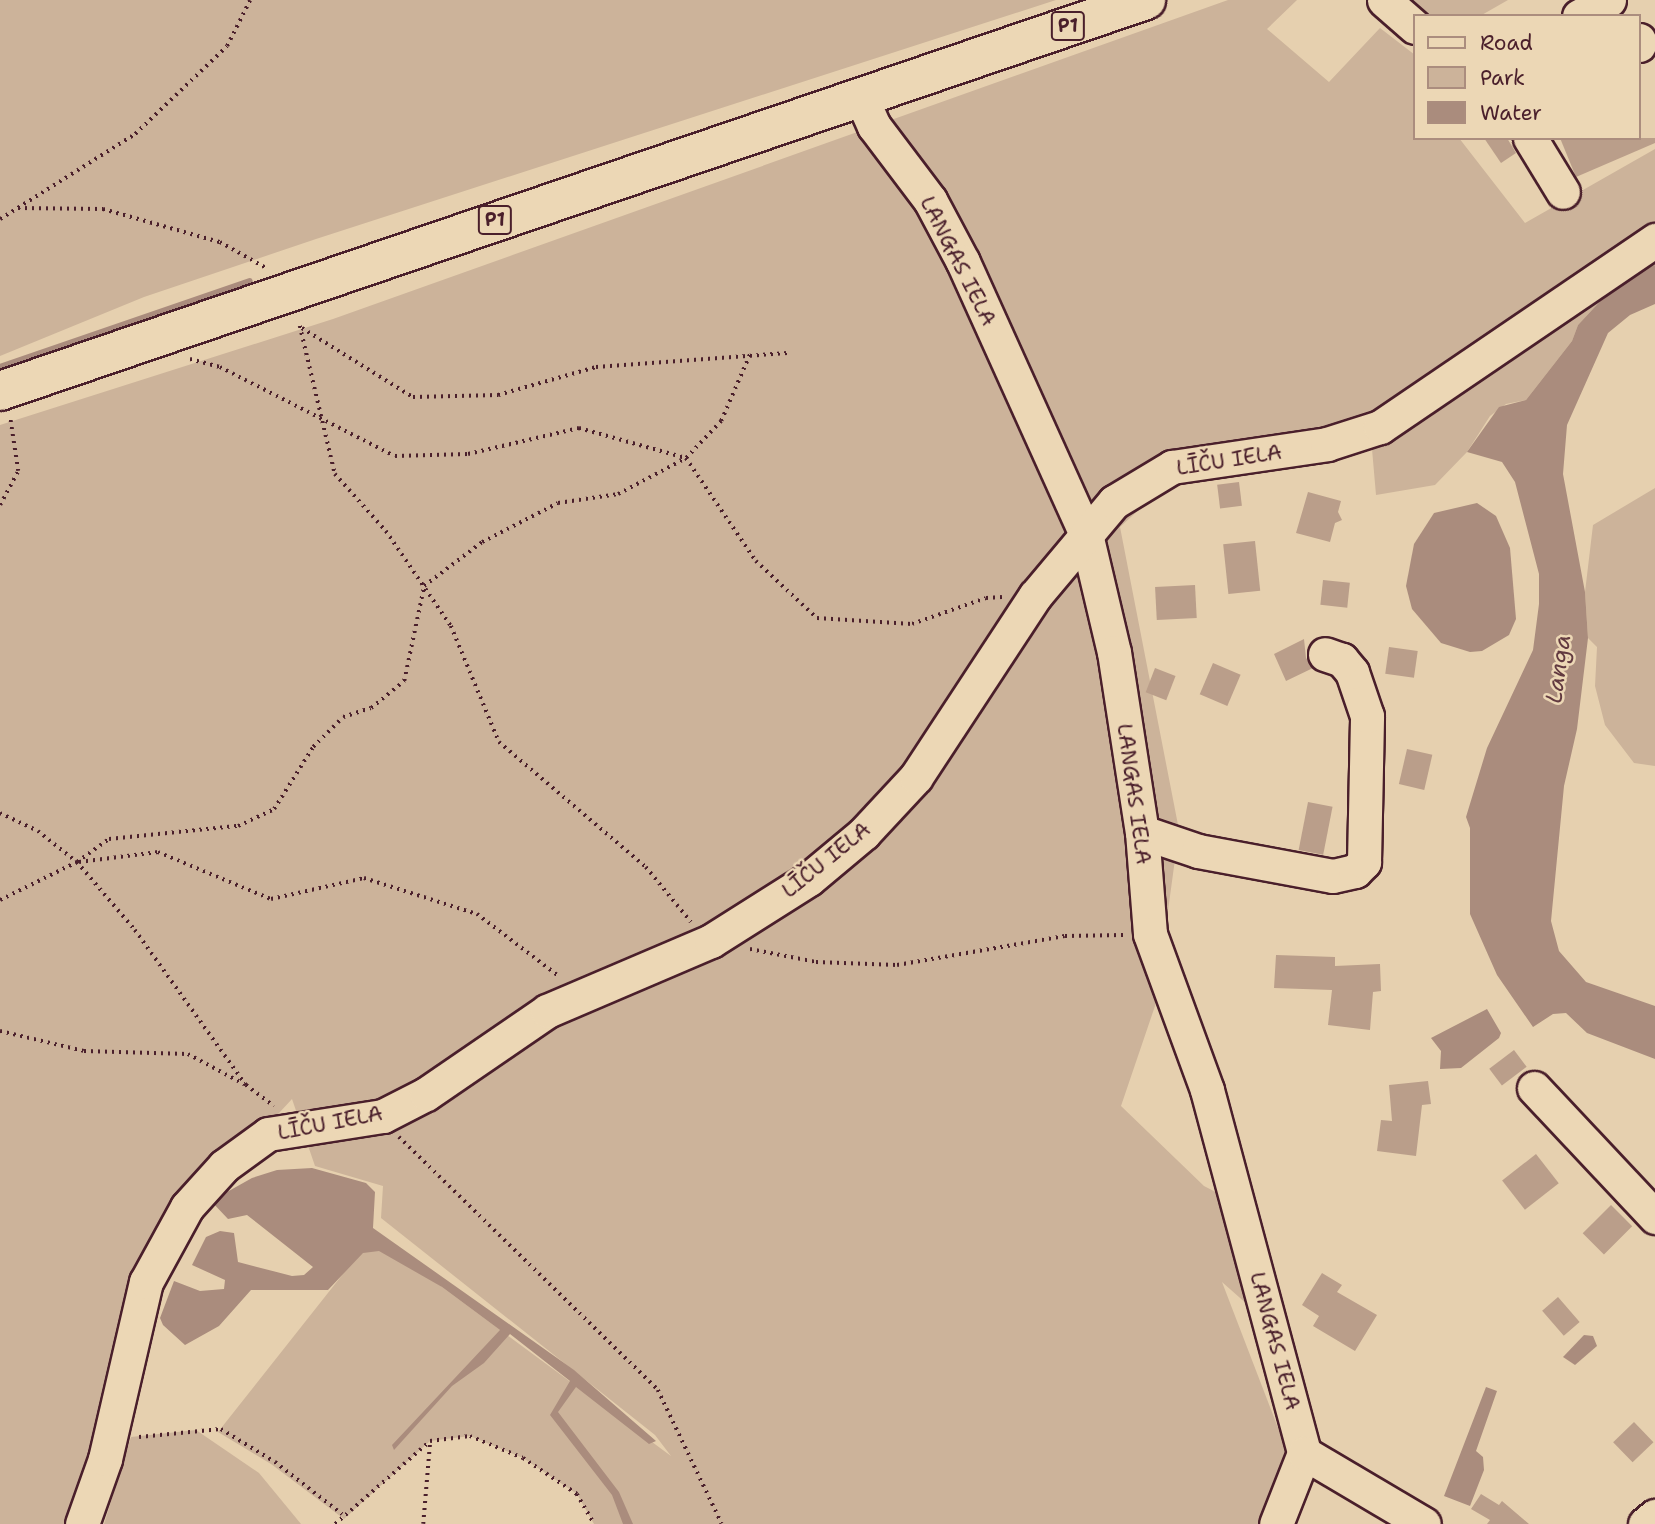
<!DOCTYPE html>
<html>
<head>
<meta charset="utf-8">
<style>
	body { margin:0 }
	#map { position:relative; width:1655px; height:1524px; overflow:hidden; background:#e6d0af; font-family:"Shantell Sans",sans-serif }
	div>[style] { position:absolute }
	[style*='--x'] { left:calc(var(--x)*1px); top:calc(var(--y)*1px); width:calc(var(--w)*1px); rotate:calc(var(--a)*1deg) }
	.green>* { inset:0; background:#ccb39a }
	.water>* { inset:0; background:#aa8c7d }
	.stream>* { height:6px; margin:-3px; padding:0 3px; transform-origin:3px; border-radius:3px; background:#aa8c7d }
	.building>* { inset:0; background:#ba9e8a; transform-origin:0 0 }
	.path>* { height:3.5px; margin-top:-1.75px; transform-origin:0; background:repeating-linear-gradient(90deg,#4a1f2b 0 2px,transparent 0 7px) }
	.roads { filter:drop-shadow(2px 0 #4a1f2b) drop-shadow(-2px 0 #4a1f2b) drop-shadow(0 2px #4a1f2b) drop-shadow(0 -2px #4a1f2b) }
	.minor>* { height:33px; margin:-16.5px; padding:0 16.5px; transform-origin:16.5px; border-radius:16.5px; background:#ecd7b5 }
	.major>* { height:38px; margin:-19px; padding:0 19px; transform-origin:19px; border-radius:19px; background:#ecd7b5 }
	span { translate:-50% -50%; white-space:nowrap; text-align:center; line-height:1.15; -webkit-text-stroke:5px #ecd7b5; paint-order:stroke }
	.shield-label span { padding:2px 5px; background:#ecd7b5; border:2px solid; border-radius:5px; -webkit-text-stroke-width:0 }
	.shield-label { font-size:19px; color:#4a1f2b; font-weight:700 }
	.street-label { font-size:21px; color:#4a1f2b }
	.water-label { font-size:23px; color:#623a40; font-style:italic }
	.legend { position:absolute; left:1413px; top:14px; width:228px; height:126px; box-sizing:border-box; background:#ecd7b5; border:2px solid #ab8d7e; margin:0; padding:9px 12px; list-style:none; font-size:21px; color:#4a1f2b }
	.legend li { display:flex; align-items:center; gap:14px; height:35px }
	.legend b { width:35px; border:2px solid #ab8d7e }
</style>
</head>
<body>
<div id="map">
	<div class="green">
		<i style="clip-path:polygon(0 0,1056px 0,316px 239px,144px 297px,0 356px)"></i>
		<i style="clip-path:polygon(1228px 0,1297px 0,1267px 29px,1329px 82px,1380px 28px,1415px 55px,1415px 138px,1459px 138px,1525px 223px,1655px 149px,1655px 265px,1619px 281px,1578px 325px,1572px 341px,1526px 400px,1506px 404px,1490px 416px,1467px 452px,1435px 485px,1376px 495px,1372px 449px,1184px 482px,1154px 496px,1120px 527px,1179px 830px,1155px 1006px,1121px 1106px,1204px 1186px,1231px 1200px,1292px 1344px,1222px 1282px,1293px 1467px,1268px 1524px,594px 1524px,577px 1494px,523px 1458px,470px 1436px,430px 1441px,344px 1519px,271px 1464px,218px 1432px,373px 1236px,671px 1456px,655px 1435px,381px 1218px,383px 1186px,315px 1166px,292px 1099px,150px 1252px,75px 1524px,0 1524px,0 425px,333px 319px)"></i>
		<i style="clip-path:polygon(1403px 0,1508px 0,1480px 16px,1420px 16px)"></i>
		<i style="clip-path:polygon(1655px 488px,1655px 766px,1634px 763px,1605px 725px,1595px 686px,1597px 647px,1588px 638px,1585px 592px,1593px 525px)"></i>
		<i style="clip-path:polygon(196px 1430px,259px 1473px,301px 1524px,104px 1524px,131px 1437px)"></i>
	</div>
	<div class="water">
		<i style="clip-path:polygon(1655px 265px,1655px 304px,1630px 315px,1608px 333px,1567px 425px,1563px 474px,1585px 592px,1588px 638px,1577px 729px,1564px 786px,1551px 921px,1559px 951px,1586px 982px,1655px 1006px,1655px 1059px,1587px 1033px,1566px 1013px,1553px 1014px,1533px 1027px,1497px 975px,1470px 914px,1470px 828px,1466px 817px,1487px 748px,1533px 650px,1539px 604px,1539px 574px,1515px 482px,1502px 462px,1467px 452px,1499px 407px,1526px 400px,1572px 341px,1578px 325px,1619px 281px)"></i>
		<i style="clip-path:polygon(1477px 503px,1496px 516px,1510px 548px,1516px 619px,1509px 635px,1482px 651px,1470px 652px,1441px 643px,1412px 609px,1406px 586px,1414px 544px,1434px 513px)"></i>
		<i style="clip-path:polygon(1487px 1009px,1501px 1033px,1499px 1038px,1461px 1068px,1440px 1069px,1441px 1051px,1431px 1038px)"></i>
		<i style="clip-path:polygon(312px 1168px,366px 1183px,375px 1192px,373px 1228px,574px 1370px,656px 1441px,649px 1444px,576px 1387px,558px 1412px,619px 1492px,633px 1524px,623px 1524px,612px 1495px,550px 1415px,570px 1381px,510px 1334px,484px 1363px,452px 1386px,394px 1450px,392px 1445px,500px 1330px,442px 1287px,379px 1251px,363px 1253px,328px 1290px,251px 1290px,219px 1326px,185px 1345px,163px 1325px,160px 1318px,174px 1281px,200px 1291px,224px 1289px,225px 1280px,192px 1265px,206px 1237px,220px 1231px,234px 1233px,238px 1262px,292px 1276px,304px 1275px,313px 1267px,247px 1215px,228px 1219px,211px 1201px,252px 1178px,277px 1170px)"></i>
		<i style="clip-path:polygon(1584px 1335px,1593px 1336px,1597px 1346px,1575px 1365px,1563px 1357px)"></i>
		<i style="clip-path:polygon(1486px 1387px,1497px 1391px,1476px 1451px,1483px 1457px,1484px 1470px,1470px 1506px,1444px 1496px)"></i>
	</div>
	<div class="stream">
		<i style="--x:0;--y:367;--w:264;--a:-19"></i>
	</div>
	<div class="building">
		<i style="clip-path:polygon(1484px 138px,1507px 138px,1516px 153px,1501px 163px)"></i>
		<i style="clip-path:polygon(1560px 138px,1655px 138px,1655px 143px,1576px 177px)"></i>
		<i style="left:1239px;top:482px;width:24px;height:22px;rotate:83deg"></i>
		<i style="clip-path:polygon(1308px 492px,1341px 501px,1338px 512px,1342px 520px,1335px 523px,1330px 542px,1296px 533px)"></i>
		<i style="left:1255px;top:541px;width:50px;height:32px;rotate:84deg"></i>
		<i style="left:1323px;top:580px;width:27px;height:25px;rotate:6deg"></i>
		<i style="left:1195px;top:585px;width:33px;height:40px;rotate:87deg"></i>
		<i style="clip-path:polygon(1304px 639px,1306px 658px,1313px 668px,1286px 681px,1274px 654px)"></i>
		<i style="left:1389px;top:647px;width:29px;height:27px;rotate:8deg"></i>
		<i style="left:1213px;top:663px;width:30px;height:34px;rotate:23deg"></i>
		<i style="left:1155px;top:668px;width:22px;height:26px;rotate:21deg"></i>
		<i style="left:1407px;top:749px;width:26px;height:36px;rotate:13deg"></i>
		<i style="left:1308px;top:802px;width:25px;height:49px;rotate:11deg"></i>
		<i style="clip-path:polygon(1276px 955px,1335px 957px,1335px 966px,1380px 964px,1381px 991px,1373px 992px,1370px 1030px,1328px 1025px,1332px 990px,1274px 988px)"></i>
		<i style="left:1514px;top:1050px;width:21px;height:31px;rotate:53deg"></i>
		<i style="clip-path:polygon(1428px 1081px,1431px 1104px,1422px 1105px,1416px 1156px,1377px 1151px,1381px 1120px,1392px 1121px,1389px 1085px)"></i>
		<i style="left:1536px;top:1154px;width:37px;height:43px;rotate:52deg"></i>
		<i style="left:1611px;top:1205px;width:30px;height:40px;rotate:45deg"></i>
		<i style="clip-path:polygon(1322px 1273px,1342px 1285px,1337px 1292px,1377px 1315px,1355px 1351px,1313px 1326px,1319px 1316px,1302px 1305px)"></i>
		<i style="left:1558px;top:1297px;width:33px;height:21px;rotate:49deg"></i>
		<i style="left:1634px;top:1422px;width:28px;height:29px;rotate:46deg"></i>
		<i style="clip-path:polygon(1481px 1494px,1499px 1505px,1502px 1501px,1529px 1524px,1487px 1524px,1490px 1520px,1471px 1509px)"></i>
	</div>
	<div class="path">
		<i style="--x:18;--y:208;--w:85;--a:0.7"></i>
		<i style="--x:103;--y:209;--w:122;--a:15.8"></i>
		<i style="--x:220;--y:242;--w:55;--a:29.4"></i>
		<i style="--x:0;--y:219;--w:160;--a:-32.2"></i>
		<i style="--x:135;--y:134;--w:127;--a:-43.7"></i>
		<i style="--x:227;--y:46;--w:51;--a:-63.4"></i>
		<i style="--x:300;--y:326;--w:152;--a:76.7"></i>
		<i style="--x:335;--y:474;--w:76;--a:48.2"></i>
		<i style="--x:386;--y:531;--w:115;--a:55.6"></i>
		<i style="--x:451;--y:626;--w:126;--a:67.5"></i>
		<i style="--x:499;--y:742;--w:193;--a:40.4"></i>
		<i style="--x:646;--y:867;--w:71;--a:50.7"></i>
		<i style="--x:302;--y:328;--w:131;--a:31.9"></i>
		<i style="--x:413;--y:397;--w:85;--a:-1.3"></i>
		<i style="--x:498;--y:395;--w:102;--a:-15.9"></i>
		<i style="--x:596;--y:367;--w:192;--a:-4.2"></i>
		<i style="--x:190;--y:359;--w:31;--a:15"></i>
		<i style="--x:220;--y:367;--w:196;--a:27"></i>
		<i style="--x:395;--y:456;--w:73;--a:-1.6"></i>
		<i style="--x:468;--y:454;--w:114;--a:-13.2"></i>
		<i style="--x:579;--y:428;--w:111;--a:15.7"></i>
		<i style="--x:686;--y:458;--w:125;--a:55.8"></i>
		<i style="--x:756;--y:561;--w:83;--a:43.1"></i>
		<i style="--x:817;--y:618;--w:95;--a:3.6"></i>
		<i style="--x:912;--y:624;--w:78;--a:-19.4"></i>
		<i style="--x:986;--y:598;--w:16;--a:-4"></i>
		<i style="--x:0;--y:505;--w:38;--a:-62"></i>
		<i style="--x:18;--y:471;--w:54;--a:-98.6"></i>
		<i style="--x:0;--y:813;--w:42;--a:25.3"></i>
		<i style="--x:38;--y:831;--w:50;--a:38.5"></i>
		<i style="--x:77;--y:862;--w:89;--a:49.5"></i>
		<i style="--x:135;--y:930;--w:191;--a:54.4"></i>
		<i style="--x:246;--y:1085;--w:35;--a:37"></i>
		<i style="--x:79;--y:862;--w:80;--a:-7.2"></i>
		<i style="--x:158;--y:852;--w:122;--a:22.6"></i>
		<i style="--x:271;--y:899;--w:95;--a:-12.7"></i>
		<i style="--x:364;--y:878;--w:119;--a:17.7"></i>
		<i style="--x:477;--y:914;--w:104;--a:37.2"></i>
		<i style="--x:0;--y:900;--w:86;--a:-26.3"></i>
		<i style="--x:77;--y:862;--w:39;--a:-36"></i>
		<i style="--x:109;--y:839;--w:130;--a:-5.8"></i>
		<i style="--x:238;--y:826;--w:40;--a:-25"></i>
		<i style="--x:274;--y:809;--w:73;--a:-57.8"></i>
		<i style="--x:313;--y:747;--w:42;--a:-45"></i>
		<i style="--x:343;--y:717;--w:29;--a:-18"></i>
		<i style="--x:371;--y:708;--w:43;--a:-39.3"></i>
		<i style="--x:404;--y:681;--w:97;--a:-78.1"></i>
		<i style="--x:424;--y:586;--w:73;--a:-37.2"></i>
		<i style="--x:482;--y:542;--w:85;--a:-27.2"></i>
		<i style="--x:558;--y:503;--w:61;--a:-8.5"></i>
		<i style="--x:618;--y:494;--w:77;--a:-27.9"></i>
		<i style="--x:686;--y:458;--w:51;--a:-46.6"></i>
		<i style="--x:721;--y:421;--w:73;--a:-66.6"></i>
		<i style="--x:750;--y:949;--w:67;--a:11.1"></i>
		<i style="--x:816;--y:962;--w:81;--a:2.1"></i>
		<i style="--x:897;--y:965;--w:170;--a:-9.8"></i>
		<i style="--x:1065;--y:936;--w:58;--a:-1"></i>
		<i style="--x:0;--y:1031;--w:86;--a:13.4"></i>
		<i style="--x:84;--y:1051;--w:104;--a:1.7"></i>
		<i style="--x:188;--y:1054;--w:64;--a:28.2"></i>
		<i style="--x:399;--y:1137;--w:362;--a:44.3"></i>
		<i style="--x:658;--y:1390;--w:148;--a:64.5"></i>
		<i style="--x:139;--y:1437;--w:82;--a:-5.6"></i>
		<i style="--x:221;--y:1429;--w:63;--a:31.4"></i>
		<i style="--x:275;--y:1462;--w:85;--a:37.8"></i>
		<i style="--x:335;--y:1524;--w:126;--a:-41.1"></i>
		<i style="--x:430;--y:1441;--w:40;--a:-7.1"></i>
		<i style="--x:470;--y:1436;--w:57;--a:22.5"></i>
		<i style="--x:523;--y:1458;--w:65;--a:33.7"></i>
		<i style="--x:577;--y:1494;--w:34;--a:60"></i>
		<i style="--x:423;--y:1524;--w:83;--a:-85.2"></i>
	</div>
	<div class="roads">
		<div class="minor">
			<i style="--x:1384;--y:0;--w:41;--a:41.1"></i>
			<i style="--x:1579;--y:16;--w:34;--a:-28"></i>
			<i style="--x:1639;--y:40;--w:5;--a:90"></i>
			<i style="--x:861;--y:97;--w:32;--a:66"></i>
			<i style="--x:874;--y:126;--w:93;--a:52.9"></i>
			<i style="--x:930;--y:200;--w:70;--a:62"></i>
			<i style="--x:963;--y:262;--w:299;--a:65.7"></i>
			<i style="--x:1086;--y:534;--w:121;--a:76.7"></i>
			<i style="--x:1114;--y:652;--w:182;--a:81.2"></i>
			<i style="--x:1142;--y:832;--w:102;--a:85.5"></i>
			<i style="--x:1150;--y:934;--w:166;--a:69.9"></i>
			<i style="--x:1207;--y:1090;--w:376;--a:75"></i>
			<i style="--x:1304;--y:1453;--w:76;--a:111.5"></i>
			<i style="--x:1530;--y:138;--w:63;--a:58.6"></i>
			<i style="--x:1142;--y:832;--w:59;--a:18.7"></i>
			<i style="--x:1198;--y:851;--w:137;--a:10.5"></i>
			<i style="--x:1333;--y:876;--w:23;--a:-13"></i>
			<i style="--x:1355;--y:871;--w:13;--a:-45"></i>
			<i style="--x:1364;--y:862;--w:146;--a:-88.8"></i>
			<i style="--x:1367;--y:716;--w:46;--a:-108.8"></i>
			<i style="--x:1352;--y:672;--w:16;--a:-130"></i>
			<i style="--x:1342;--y:660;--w:18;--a:-161"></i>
			<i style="--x:1534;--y:1088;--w:177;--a:46.8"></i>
			<i style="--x:1304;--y:1453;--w:139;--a:30.6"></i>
			<i style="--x:82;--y:1524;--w:69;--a:-70.5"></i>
			<i style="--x:105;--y:1459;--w:182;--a:-77"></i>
			<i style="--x:146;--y:1282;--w:85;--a:-61.3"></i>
			<i style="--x:187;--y:1207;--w:55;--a:-47.9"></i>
			<i style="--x:224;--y:1166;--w:54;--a:-36"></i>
			<i style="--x:268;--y:1134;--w:116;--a:-8.9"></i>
			<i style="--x:383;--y:1116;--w:48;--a:-27.1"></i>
			<i style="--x:426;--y:1094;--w:147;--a:-34.4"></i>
			<i style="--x:547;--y:1011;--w:178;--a:-23.1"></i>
			<i style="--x:711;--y:941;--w:116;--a:-32.3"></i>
			<i style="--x:809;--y:879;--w:72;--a:-39.9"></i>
			<i style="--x:864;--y:833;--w:76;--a:-47.1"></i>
			<i style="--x:916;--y:777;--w:217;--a:-56.7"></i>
			<i style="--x:1035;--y:596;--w:123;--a:-50"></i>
			<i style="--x:1114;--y:502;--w:68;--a:-31.1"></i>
			<i style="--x:1172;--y:467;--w:157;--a:-8.4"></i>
			<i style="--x:1327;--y:444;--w:56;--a:-17.8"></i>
			<i style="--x:1380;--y:427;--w:333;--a:-34.2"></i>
			<i style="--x:1645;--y:1524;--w:13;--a:-39"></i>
		</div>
		<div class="major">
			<i style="--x:0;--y:391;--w:1211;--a:-18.84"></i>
		</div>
	</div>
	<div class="shield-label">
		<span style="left:1068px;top:26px">P1</span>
		<span style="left:495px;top:220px">P1</span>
	</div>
	<div class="street-label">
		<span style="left:958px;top:261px;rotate:63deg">LANGAS IELA</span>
		<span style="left:1229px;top:460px;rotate:-9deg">LĪČU IELA</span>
		<span style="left:1134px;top:794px;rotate:82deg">LANGAS IELA</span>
		<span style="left:826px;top:860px;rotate:-39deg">LĪČU IELA</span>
		<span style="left:330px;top:1123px;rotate:-11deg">LĪČU IELA</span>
		<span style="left:1275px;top:1341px;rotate:75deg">LANGAS IELA</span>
	</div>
	<div class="water-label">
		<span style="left:1558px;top:669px;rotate:-82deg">Langa</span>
	</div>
	<ul class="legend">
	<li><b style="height:9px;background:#ecd7b5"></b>Road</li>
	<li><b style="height:19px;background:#ccb39a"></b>Park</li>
	<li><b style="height:19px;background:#aa8c7d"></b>Water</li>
	</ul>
</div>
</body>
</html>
